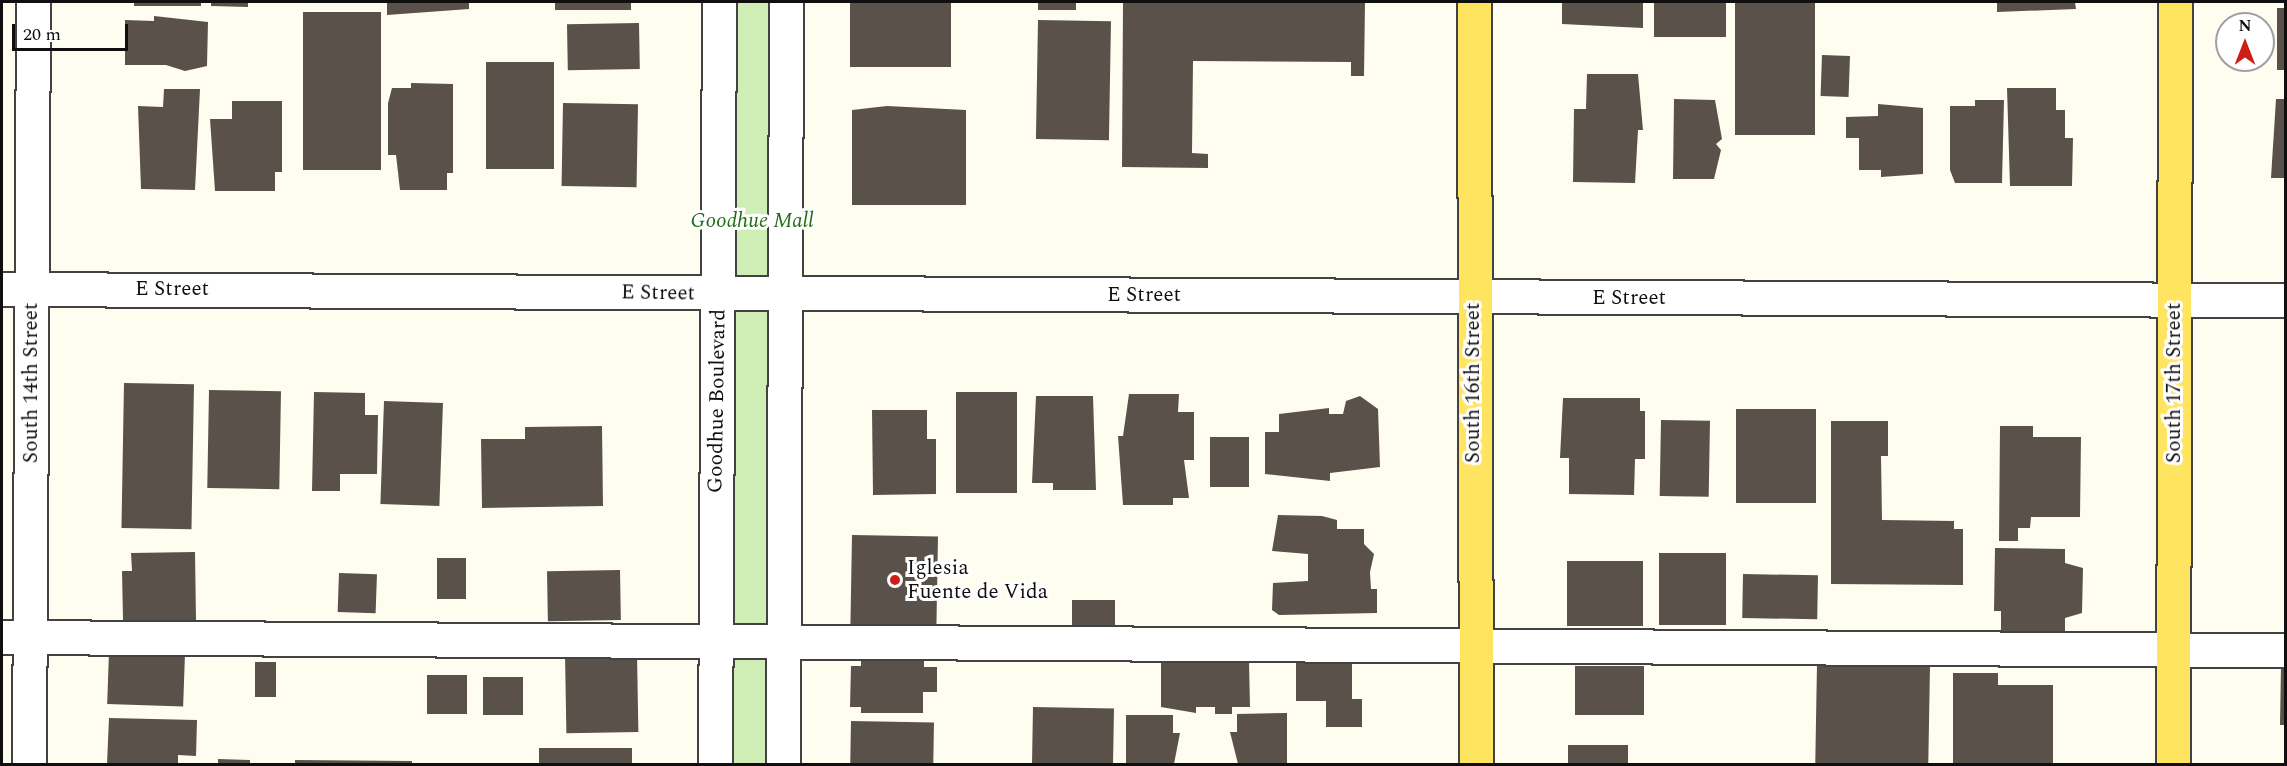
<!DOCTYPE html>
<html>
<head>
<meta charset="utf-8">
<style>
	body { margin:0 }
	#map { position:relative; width:2287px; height:766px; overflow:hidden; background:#fffdf0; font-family:Spectral,serif }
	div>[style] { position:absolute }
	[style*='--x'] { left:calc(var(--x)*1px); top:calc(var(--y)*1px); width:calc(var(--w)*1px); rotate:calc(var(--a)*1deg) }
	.green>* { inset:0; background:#ceeeb5; transform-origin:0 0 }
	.building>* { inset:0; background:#59514a; transform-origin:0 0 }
	.roads { filter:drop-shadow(2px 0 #424242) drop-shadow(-2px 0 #424242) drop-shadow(0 2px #424242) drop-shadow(0 -2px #424242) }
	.minor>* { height:33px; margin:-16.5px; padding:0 16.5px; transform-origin:16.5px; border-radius:16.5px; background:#fff }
	.major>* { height:33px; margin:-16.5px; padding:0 16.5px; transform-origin:16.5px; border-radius:16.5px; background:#ffe460 }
	.dots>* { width:16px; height:16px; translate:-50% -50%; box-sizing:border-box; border:3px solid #fff; border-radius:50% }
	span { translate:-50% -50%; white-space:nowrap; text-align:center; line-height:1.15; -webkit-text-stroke:6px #fff; paint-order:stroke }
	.park-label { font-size:21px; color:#236e17; font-style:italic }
	.street-label { font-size:21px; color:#0f0f0f }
	.poi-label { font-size:21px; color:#0f0f0f }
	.left { translate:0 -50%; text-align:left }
	.frame { position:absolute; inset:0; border:3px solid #0f0f0f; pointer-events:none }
	.north { position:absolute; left:2215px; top:12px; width:60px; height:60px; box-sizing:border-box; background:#fff; border:2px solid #9f9f9f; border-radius:50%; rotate:0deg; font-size:16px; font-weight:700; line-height:24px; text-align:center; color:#0f0f0f }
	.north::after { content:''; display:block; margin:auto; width:21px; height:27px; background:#ce1c17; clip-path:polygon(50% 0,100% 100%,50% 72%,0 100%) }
	.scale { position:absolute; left:12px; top:24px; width:116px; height:27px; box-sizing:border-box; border:3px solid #0f0f0f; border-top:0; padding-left:8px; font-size:18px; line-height:21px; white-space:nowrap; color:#0f0f0f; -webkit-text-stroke:4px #fff; paint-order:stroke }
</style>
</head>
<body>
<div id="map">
	<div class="green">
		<i style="left:719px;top:2px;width:67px;height:762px"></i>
	</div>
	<div class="building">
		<i style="left:134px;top:2px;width:67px;height:4px"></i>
		<i style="clip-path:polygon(211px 2px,248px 2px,248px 7px,211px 6px)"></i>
		<i style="clip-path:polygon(387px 2px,469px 2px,469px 9px,387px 15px)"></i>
		<i style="left:555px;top:2px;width:76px;height:8px"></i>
		<i style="left:850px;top:2px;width:101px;height:65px"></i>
		<i style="left:1038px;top:2px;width:38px;height:8px"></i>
		<i style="clip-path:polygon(1123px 2px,1365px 2px,1364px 76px,1351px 76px,1351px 62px,1193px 61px,1192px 153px,1208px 154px,1208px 168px,1122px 167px)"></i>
		<i style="clip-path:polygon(1562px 2px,1643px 2px,1643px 28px,1562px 24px)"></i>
		<i style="left:1654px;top:2px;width:72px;height:35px"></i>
		<i style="left:1735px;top:2px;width:80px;height:133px"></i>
		<i style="clip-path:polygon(1997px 2px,2075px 2px,2076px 9px,1997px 12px)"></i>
		<i style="left:2277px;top:8px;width:9px;height:62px"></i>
		<i style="left:381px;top:12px;width:158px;height:78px;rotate:90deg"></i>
		<i style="clip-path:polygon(154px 16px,208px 22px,207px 66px,185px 71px,166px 65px,125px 65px,125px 20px,154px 21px)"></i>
		<i style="left:1038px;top:20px;width:73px;height:119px;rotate:1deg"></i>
		<i style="left:639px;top:23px;width:46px;height:72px;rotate:89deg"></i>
		<i style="left:1822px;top:55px;width:28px;height:41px;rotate:2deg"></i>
		<i style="left:486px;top:62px;width:68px;height:107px"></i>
		<i style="clip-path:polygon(1587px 74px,1638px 74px,1643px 130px,1638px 130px,1635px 183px,1573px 182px,1574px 109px,1586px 109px)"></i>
		<i style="clip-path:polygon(411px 83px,453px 84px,453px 173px,447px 173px,447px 190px,400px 190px,396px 155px,388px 155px,388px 103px,392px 88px,411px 88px)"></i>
		<i style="clip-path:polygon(2007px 88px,2056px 88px,2056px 110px,2065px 110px,2065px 138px,2073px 138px,2072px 186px,2010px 186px)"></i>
		<i style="clip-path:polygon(164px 89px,200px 89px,195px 190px,141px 189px,138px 106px,163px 107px)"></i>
		<i style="clip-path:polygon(1674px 99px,1715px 100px,1722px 139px,1716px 144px,1721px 150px,1714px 179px,1673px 179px)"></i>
		<i style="clip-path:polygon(2276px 99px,2286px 99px,2286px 178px,2271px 178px)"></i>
		<i style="clip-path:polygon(1975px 100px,2004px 100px,2002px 183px,1955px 183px,1950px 170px,1950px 106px,1975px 106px)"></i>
		<i style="clip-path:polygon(232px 101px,282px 101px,282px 172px,275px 172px,275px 191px,215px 191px,210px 119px,232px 119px)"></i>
		<i style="left:563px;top:103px;width:75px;height:83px;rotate:1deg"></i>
		<i style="clip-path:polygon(1878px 104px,1923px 108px,1923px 174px,1881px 177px,1881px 170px,1859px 170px,1859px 138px,1846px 138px,1846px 117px,1878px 116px)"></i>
		<i style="clip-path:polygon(887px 106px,966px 110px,966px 205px,852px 205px,852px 110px)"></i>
		<i style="left:124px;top:383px;width:70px;height:145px;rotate:1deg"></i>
		<i style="left:209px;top:390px;width:72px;height:98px;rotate:1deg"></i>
		<i style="clip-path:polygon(314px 392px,365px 393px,365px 415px,378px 415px,377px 474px,340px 474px,340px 491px,312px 491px)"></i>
		<i style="left:956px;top:392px;width:61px;height:101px"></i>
		<i style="clip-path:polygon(1129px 394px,1179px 394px,1178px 412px,1194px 412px,1194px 460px,1184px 460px,1189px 498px,1173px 498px,1173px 505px,1123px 505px,1118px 436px,1123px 436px)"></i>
		<i style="clip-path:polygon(1036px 396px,1093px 396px,1096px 490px,1053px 490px,1053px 483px,1032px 483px)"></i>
		<i style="clip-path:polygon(1360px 396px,1378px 409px,1380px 467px,1330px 473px,1330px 481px,1265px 474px,1265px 432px,1279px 432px,1279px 414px,1329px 408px,1329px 414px,1343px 414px,1346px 401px)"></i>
		<i style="clip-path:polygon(1563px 398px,1640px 398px,1640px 411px,1645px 411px,1645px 459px,1635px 459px,1634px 495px,1569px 494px,1569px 458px,1560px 458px)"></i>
		<i style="left:384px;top:401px;width:59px;height:103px;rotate:2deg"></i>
		<i style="left:1736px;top:409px;width:80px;height:94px"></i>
		<i style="clip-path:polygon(872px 410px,927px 410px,927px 439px,936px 439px,936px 494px,873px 495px)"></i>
		<i style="left:1661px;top:420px;width:49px;height:76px;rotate:1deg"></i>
		<i style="clip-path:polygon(1831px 421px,1888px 421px,1888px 456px,1881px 456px,1882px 520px,1954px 521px,1954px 529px,1963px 529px,1963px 585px,1831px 584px)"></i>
		<i style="clip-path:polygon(602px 426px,603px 506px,482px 508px,481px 439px,525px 439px,525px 427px)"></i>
		<i style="clip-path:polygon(2000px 426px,2033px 426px,2033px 437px,2081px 437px,2080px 517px,2031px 517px,2030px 528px,2018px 528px,2018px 541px,1999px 541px)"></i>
		<i style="left:1210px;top:437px;width:39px;height:50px"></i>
		<i style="clip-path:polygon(1278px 515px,1322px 516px,1337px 520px,1337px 529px,1364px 529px,1364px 544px,1374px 554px,1370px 572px,1371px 589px,1377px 589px,1377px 613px,1279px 615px,1272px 610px,1273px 583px,1308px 581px,1308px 554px,1272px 551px)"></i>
		<i style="left:852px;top:535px;width:86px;height:90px;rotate:1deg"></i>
		<i style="clip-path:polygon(1995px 548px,2065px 549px,2065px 563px,2083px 568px,2082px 613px,2065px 618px,2065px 639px,2001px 638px,2001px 611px,1994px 611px)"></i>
		<i style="clip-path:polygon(195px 552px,196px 620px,123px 620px,122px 571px,132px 571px,131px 553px)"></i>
		<i style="left:1659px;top:553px;width:67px;height:72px"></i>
		<i style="left:437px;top:558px;width:29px;height:41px"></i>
		<i style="left:1567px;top:561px;width:76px;height:65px"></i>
		<i style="left:620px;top:570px;width:50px;height:73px;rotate:89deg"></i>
		<i style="left:339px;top:573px;width:38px;height:39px;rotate:2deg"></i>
		<i style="left:1743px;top:574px;width:75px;height:44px;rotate:1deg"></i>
		<i style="left:1072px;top:600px;width:43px;height:34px"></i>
		<i style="left:109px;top:652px;width:76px;height:52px;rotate:2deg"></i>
		<i style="left:637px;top:653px;width:79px;height:72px;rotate:89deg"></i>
		<i style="clip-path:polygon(1296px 659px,1352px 659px,1352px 699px,1362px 699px,1362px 727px,1326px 727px,1326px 701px,1296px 701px)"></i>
		<i style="clip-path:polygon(861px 661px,924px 661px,924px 667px,937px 667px,937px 692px,923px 692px,923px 713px,861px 713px,861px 707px,850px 707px,851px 666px,861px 666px)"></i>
		<i style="clip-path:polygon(1249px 661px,1250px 707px,1232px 707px,1232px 714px,1215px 714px,1215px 707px,1196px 707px,1196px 713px,1161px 707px,1161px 662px)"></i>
		<i style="left:255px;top:662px;width:21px;height:35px"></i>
		<i style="left:1817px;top:664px;width:113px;height:100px;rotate:1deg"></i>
		<i style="left:1644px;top:666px;width:49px;height:69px;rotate:90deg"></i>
		<i style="clip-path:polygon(2281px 666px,2286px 666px,2286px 725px,2280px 725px)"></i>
		<i style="clip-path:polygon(1953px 673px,1998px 673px,1998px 685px,2053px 685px,2053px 764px,1953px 764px)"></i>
		<i style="left:427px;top:675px;width:40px;height:39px"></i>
		<i style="left:483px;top:677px;width:40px;height:38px"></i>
		<i style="left:1033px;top:707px;width:81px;height:57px;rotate:1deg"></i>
		<i style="clip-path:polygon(1287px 713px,1287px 764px,1238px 764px,1230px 732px,1237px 732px,1237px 714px)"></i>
		<i style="clip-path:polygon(1126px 715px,1173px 715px,1173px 733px,1180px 733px,1174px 764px,1126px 764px)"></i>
		<i style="clip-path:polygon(109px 718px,197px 720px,196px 756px,178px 755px,178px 764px,107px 764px)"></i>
		<i style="left:851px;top:721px;width:83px;height:43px;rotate:1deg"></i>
		<i style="left:1568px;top:745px;width:60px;height:19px"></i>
		<i style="left:632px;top:748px;width:16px;height:93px;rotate:90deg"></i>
		<i style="clip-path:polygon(218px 759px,250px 760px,250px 764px,218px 764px)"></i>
		<i style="clip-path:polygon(295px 760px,412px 761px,412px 764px,295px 764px)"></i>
	</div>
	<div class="roads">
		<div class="minor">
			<i style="--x:2;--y:289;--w:2284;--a:0.28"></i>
			<i style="--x:2;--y:637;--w:2284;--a:0.33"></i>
			<i style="--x:29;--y:764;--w:762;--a:-89.7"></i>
			<i style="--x:715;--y:764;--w:762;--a:-89.7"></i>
			<i style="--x:783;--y:764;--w:762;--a:-89.77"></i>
		</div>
		<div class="major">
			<i style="--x:1474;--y:2;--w:762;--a:89.85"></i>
			<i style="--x:2173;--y:764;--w:762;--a:-89.85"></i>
		</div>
	</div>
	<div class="dots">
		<i style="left:895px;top:580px;background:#ce1c17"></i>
	</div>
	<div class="park-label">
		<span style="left:752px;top:221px">Goodhue Mall</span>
	</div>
	<div class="street-label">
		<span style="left:172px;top:289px">E Street</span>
		<span style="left:658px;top:293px;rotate:1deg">E Street</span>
		<span style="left:1144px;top:295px">E Street</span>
		<span style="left:1629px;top:298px">E Street</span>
		<span style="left:31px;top:383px;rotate:-90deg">South 14th Street</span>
		<span style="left:1473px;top:383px;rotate:-90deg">South 16th Street</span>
		<span style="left:2174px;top:383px;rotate:-90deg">South 17th Street</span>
		<span style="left:717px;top:401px;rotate:-89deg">Goodhue Boulevard</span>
	</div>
	<div class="poi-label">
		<span class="left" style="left:907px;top:580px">Iglesia<br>Fuente de Vida</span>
	</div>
	<div class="frame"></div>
	<div class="north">N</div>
	<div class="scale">20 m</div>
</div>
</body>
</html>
